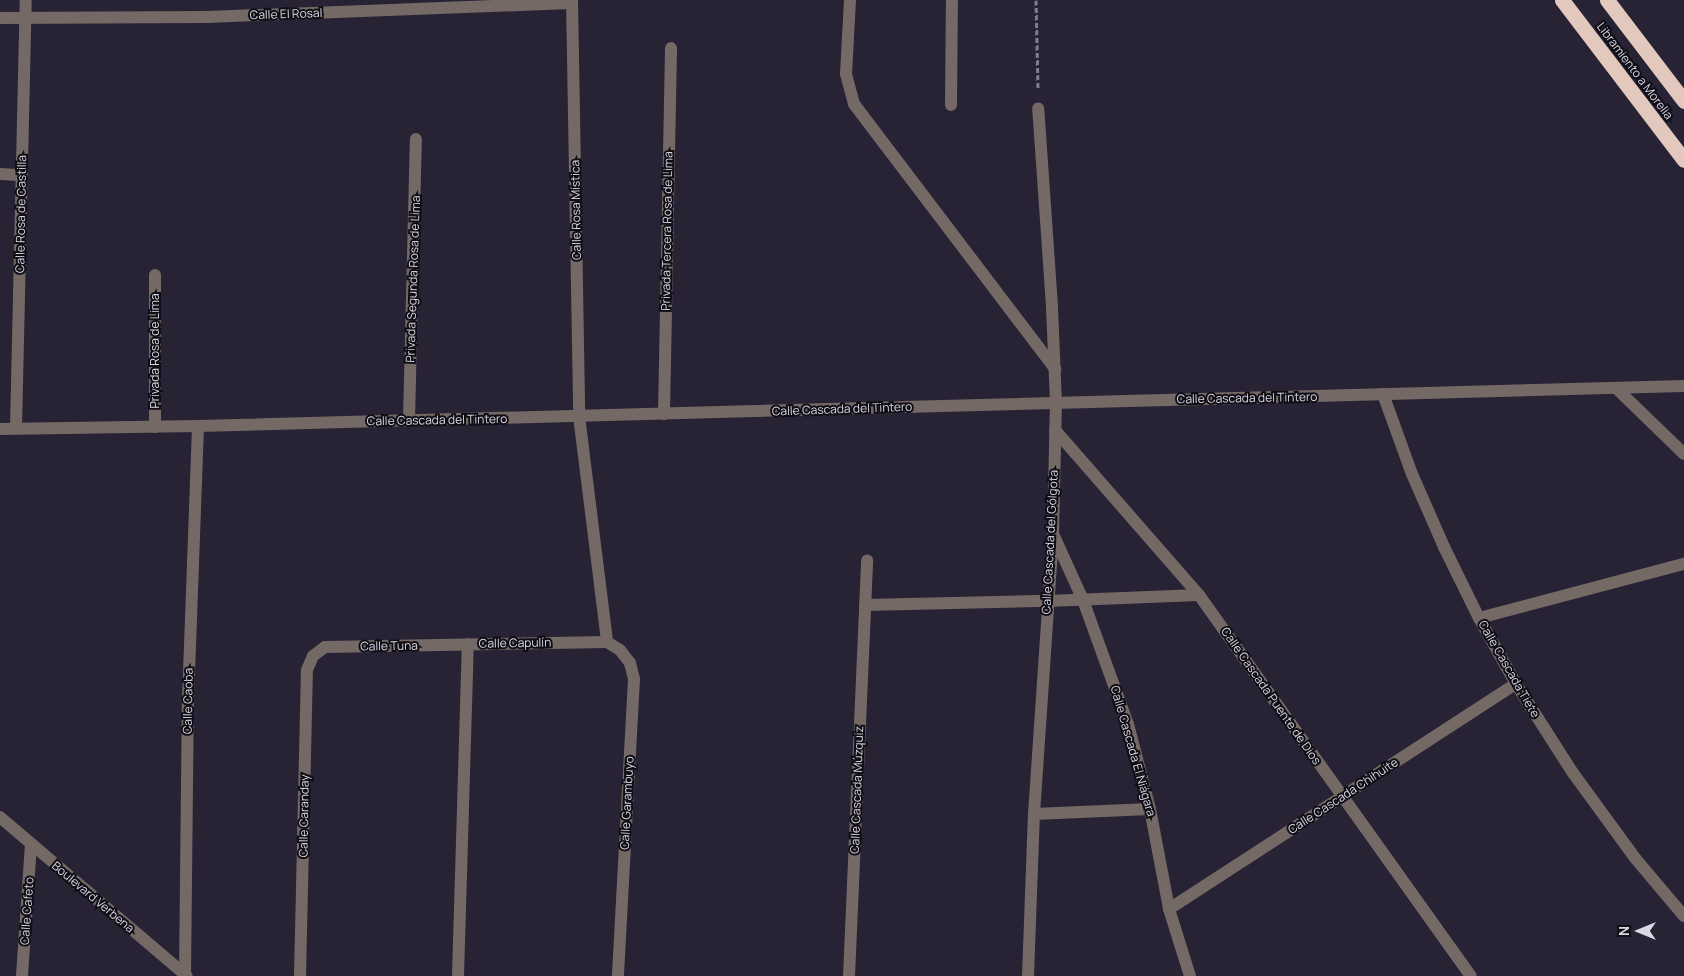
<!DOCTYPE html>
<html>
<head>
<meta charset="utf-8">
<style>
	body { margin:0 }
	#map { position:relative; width:1684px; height:976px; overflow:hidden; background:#272234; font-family:Manrope,sans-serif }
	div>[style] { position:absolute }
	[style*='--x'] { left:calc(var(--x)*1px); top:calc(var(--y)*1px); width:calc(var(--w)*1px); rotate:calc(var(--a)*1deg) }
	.path>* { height:3px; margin-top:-1.5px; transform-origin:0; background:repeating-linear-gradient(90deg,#817e8c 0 5px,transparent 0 7.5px) }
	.minor>* { height:12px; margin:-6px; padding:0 6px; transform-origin:6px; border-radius:6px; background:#746965 }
	.highway>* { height:15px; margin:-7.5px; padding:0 7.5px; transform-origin:7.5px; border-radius:7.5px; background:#e3c8be }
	span { translate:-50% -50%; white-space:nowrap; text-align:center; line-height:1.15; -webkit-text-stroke:4px #0f0d15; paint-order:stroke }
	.street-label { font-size:12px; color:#dad8e3 }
	.north { position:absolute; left:1614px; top:906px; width:50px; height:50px; -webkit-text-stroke:4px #0f0d15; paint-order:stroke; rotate:270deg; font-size:14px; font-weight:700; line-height:20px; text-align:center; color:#dad8e3 }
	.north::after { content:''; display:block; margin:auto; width:18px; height:22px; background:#dad8e3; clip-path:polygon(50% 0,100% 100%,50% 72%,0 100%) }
</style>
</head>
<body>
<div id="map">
	<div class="path">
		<i style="--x:1036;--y:0;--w:89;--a:88.7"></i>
	</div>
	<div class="minor">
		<i style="--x:572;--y:0;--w:416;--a:89"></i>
		<i style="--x:579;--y:416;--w:228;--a:82.9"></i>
		<i style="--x:850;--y:0;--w:74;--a:93.1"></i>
		<i style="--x:846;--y:74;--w:31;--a:75"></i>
		<i style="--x:854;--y:104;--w:333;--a:52.8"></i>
		<i style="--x:0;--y:18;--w:207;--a:-0.3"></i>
		<i style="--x:207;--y:17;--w:365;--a:-2.2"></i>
		<i style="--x:951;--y:105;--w:105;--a:-89.5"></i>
		<i style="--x:0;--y:174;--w:22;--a:3"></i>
		<i style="--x:155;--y:275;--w:152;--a:90"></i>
		<i style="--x:1616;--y:388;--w:95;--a:44.1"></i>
		<i style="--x:1383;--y:394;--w:85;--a:70.1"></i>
		<i style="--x:1412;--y:474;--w:80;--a:66.3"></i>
		<i style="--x:1444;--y:547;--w:79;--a:63.8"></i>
		<i style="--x:1479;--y:618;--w:76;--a:60.7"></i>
		<i style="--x:1516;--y:684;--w:106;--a:57.4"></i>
		<i style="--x:1573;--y:773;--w:105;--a:53.9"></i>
		<i style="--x:1635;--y:858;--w:76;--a:49.8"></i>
		<i style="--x:664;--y:414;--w:366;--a:-88.9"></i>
		<i style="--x:409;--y:420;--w:281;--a:-88.6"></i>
		<i style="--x:16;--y:428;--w:428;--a:-88.7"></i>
		<i style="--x:0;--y:429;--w:198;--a:-0.9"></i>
		<i style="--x:198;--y:426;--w:1487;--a:-1.54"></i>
		<i style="--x:1055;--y:430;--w:219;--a:48.9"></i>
		<i style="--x:1199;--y:595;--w:468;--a:54.5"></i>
		<i style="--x:1054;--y:536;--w:70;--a:65.6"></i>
		<i style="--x:1083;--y:600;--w:132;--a:70.1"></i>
		<i style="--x:1128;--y:724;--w:88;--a:75.5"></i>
		<i style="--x:1150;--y:809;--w:102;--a:79.2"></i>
		<i style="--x:1169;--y:909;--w:70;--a:72.6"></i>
		<i style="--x:865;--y:605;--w:182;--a:-1.3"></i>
		<i style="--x:1047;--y:601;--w:152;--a:-2.3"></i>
		<i style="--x:1479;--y:618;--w:212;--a:-14.8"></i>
		<i style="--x:607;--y:642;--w:15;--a:32"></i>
		<i style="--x:620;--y:650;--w:16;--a:52"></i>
		<i style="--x:630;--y:663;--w:16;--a:76"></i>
		<i style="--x:634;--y:679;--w:297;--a:93.1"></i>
		<i style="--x:1034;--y:814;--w:116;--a:-2.5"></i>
		<i style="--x:0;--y:817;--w:245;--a:40.4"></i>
		<i style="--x:1169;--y:909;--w:414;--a:-33"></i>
		<i style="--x:22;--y:976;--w:131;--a:-86.1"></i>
		<i style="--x:185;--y:976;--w:276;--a:-89.4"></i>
		<i style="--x:188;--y:700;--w:274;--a:-87.9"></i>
		<i style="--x:300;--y:976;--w:306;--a:-88.7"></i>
		<i style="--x:307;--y:670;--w:15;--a:-67"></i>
		<i style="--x:313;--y:656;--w:15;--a:-37"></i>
		<i style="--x:325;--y:647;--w:282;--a:-1"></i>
		<i style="--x:458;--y:976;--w:332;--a:-88.3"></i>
		<i style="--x:849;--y:976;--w:416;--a:-87.5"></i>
		<i style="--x:1028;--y:976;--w:162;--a:-87.9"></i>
		<i style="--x:1034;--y:814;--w:281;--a:-86.1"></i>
		<i style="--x:1053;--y:534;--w:131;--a:-88.7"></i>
		<i style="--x:1056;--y:403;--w:97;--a:-92.4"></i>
		<i style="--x:1052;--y:306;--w:198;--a:-94"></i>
	</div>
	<div class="highway">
		<i style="--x:1562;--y:0;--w:201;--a:52.7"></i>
		<i style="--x:1607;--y:0;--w:127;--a:52.7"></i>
	</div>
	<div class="street-label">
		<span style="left:286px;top:14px;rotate:-2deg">Calle El Rosal</span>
		<span style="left:1635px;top:71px;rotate:53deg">Libramiento a Morelia</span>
		<span style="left:576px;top:210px;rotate:-91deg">Calle Rosa Mística</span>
		<span style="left:21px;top:214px;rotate:-89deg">Calle Rosa de Castilla</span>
		<span style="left:667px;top:231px;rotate:-89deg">Privada Tercera Rosa de Lima</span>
		<span style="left:413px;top:279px;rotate:-88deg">Privada Segunda Rosa de Lima</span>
		<span style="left:155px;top:351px;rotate:-90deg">Privada Rosa de Lima</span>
		<span style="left:1247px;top:398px;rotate:-1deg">Calle Cascada del Tintero</span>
		<span style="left:842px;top:409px;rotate:-2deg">Calle Cascada del Tintero</span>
		<span style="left:437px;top:420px;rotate:-1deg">Calle Cascada del Tintero</span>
		<span style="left:1050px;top:542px;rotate:-87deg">Calle Cascada del Gólgota</span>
		<span style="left:515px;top:643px;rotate:-1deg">Calle Capulín</span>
		<span style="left:389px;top:646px;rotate:-1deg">Calle Tuna</span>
		<span style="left:1509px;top:669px;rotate:60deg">Calle Cascada Tiete</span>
		<span style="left:1271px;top:696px;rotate:55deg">Calle Cascada Puente de Dios</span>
		<span style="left:188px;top:701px;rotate:-89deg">Calle Caoba</span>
		<span style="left:1133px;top:751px;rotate:74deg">Calle Cascada El Niágara</span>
		<span style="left:857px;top:790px;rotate:-88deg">Calle Cascada Múzquiz</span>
		<span style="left:1343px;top:796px;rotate:-33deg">Calle Cascada Chihuite</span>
		<span style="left:627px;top:803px;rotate:-87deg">Calle Garambuyo</span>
		<span style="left:304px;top:816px;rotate:-89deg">Calle Caranday</span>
		<span style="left:93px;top:897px;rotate:40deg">Boulevard Verbena</span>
		<span style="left:27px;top:911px;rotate:-86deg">Calle Cafeto</span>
	</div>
	<div class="north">N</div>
</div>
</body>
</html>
